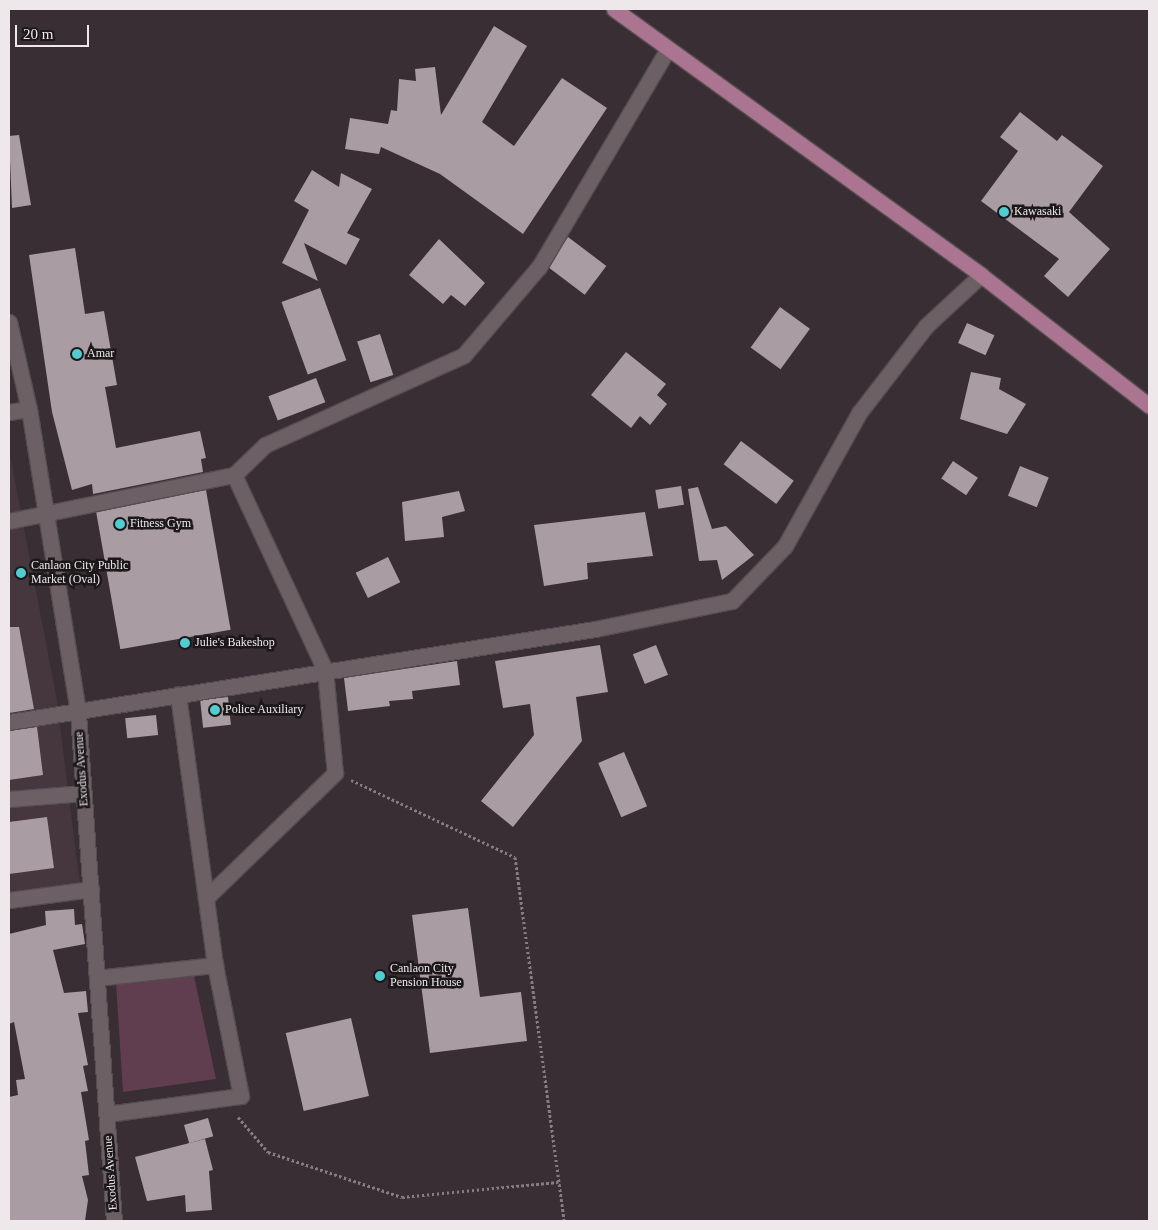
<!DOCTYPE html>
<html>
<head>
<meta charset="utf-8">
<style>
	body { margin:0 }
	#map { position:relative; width:1158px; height:1230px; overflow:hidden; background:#382e33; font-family:Georgia,serif }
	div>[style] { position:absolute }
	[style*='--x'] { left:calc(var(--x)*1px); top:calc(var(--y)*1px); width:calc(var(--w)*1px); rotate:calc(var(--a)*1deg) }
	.built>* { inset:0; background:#46363e }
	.green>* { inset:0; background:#613e4f }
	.building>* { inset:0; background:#a99ca2; transform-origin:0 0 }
	.path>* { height:3px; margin-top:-1.5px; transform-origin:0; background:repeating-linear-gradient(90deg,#857d81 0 2.5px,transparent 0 5px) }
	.roads { filter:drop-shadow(1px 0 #554d50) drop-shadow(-1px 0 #554d50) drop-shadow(0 1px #554d50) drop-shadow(0 -1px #554d50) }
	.street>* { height:15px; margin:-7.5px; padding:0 7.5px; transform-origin:7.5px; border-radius:7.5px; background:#6c6065 }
	.secondary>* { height:15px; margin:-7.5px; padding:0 7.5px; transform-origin:7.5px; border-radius:7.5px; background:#6c6065 }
	.primary>* { height:15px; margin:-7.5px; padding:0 7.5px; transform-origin:7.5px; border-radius:7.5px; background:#ab7490 }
	.dots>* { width:14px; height:14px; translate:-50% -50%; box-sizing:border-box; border:2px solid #1c181a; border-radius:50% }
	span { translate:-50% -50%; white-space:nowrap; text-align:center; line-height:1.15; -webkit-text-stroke:5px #1c181a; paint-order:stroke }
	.poi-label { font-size:12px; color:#efe8eb }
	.left { translate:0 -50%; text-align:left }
	.street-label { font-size:12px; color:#efe8eb }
	.frame { position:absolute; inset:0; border:10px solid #efe8eb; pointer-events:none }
	.scale { position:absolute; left:15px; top:25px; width:74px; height:22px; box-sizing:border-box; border:2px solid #efe8eb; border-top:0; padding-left:6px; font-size:15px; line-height:18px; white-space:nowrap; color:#efe8eb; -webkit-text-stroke:4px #1c181a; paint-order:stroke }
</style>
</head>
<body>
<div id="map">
	<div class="built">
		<i style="clip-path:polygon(9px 450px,56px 695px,81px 892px,9px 901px)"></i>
	</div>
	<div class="green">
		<i style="clip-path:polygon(194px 976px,216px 1079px,123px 1092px,116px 982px)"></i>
	</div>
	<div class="building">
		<i style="clip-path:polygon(494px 26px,527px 46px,482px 122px,514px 146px,562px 78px,607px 108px,523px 234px,440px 174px,381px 147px,379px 154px,345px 149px,350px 118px,388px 124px,391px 110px,397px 111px,399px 79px,416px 81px,415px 69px,435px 67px,441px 115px)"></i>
		<i style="clip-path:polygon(1020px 112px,1057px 141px,1062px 135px,1103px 166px,1069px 212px,1110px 249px,1068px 297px,1044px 276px,1059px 259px,981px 201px,1018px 151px,1000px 137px)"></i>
		<i style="clip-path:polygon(19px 135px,31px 205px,12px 208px,9px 136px)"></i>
		<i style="clip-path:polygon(312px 170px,339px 187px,341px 173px,372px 189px,347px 233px,360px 239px,346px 265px,304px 243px,318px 281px,282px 263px,309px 210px,294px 201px)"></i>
		<i style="left:568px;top:237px;width:48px;height:36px;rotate:37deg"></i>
		<i style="clip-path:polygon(439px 239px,485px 283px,465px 306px,451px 295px,443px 304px,409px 275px)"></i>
		<i style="clip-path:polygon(75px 248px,85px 314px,104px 311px,117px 385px,105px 387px,116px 448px,200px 431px,206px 458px,201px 459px,203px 472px,93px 494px,92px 484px,72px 490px,52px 412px,29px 255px)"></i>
		<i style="left:320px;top:288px;width:77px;height:41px;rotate:70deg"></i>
		<i style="left:780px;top:307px;width:37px;height:50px;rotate:36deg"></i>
		<i style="left:967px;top:323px;width:30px;height:22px;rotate:24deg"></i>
		<i style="left:380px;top:334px;width:43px;height:24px;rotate:72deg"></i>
		<i style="clip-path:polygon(626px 352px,666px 384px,657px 395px,667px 404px,650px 425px,640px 416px,631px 428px,591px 395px)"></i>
		<i style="clip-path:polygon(971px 372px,1001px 378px,999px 389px,1026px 404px,1007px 434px,960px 419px)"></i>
		<i style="left:316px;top:378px;width:26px;height:51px;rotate:69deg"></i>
		<i style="left:741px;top:441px;width:66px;height:29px;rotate:37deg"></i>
		<i style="left:953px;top:461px;width:30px;height:21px;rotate:34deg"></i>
		<i style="left:1020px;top:466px;width:31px;height:32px;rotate:22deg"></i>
		<i style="left:681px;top:486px;width:19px;height:26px;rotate:81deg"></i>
		<i style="clip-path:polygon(698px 487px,712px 529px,726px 526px,754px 555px,722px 580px,717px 560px,699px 561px,688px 489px)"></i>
		<i style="left:206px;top:490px;width:142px;height:112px;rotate:80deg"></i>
		<i style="clip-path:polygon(459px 491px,465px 511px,442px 517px,444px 537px,405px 541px,402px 502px)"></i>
		<i style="clip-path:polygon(645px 512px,653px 556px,587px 563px,588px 579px,544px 586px,534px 525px)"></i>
		<i style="left:388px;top:557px;width:28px;height:36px;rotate:64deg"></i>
		<i style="clip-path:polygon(9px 627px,19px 627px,34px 709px,9px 713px)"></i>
		<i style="clip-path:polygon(600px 645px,608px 692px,576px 697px,582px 741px,513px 827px,481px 801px,534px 735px,530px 704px,503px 708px,495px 661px)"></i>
		<i style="left:656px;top:645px;width:32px;height:25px;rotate:68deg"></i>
		<i style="clip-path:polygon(457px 661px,460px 685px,412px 691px,413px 699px,389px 701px,390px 706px,348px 711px,344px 678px)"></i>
		<i style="left:228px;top:697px;width:28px;height:28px;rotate:84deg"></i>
		<i style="left:156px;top:715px;width:20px;height:31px;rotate:84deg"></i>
		<i style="clip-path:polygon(37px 727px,43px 775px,9px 780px,9px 731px)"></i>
		<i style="left:624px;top:752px;width:59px;height:28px;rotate:67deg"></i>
		<i style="clip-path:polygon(47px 817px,54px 868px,9px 874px,9px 822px)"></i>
		<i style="clip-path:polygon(468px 908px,480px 997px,521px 992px,527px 1041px,430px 1053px,412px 915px)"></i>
		<i style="clip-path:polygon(74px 909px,75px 925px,82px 924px,85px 944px,53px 950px,64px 993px,86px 991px,88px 1012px,78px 1013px,88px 1065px,83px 1066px,88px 1091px,81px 1092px,89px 1140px,85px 1141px,89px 1175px,82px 1176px,88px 1200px,85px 1221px,9px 1221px,9px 1097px,18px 1095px,16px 1080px,25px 1079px,14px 1022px,9px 1024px,9px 934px,46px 925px,45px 911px)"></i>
		<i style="left:351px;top:1018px;width:80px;height:67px;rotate:77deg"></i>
		<i style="left:208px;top:1118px;width:19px;height:25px;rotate:74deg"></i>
		<i style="clip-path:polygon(205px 1139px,213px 1170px,209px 1171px,212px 1210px,186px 1212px,185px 1195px,147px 1201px,135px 1157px)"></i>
	</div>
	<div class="path">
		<i style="--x:351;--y:780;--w:181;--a:25.2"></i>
		<i style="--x:515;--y:857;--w:367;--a:82.3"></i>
		<i style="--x:238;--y:1117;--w:46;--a:49.4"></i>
		<i style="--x:268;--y:1152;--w:141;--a:18.6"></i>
		<i style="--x:402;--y:1197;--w:157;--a:-5.5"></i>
	</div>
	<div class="roads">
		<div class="street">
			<i style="--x:9;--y:412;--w:20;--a:-9"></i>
			<i style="--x:234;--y:475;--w:43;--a:-44.1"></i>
			<i style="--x:265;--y:445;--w:218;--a:-24.3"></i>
			<i style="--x:464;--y:355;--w:116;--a:-49.6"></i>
			<i style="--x:539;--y:267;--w:253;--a:-59.4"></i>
			<i style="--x:9;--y:521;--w:230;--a:-11.6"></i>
			<i style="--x:234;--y:475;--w:215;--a:65"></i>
			<i style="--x:325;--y:670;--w:103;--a:84.5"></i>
			<i style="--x:335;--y:773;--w:180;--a:135.9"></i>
			<i style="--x:9;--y:722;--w:593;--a:-9.02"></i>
			<i style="--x:595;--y:629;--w:140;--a:-11.6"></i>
			<i style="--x:732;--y:601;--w:76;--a:-46.1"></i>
			<i style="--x:785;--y:546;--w:152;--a:-60.9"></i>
			<i style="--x:859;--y:413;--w:110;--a:-52.4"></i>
			<i style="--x:926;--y:326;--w:75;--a:-42.8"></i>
			<i style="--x:9;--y:799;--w:75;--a:-4.6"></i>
			<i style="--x:9;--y:900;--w:83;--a:-7.6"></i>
			<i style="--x:97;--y:978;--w:119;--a:-6.3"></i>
			<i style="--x:107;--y:1114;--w:135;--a:-7.7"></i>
			<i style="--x:241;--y:1096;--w:134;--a:-101.2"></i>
			<i style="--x:215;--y:965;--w:273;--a:-97.8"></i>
		</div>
		<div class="secondary">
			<i style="--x:9;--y:322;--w:89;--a:77.1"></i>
			<i style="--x:29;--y:409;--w:308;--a:80.8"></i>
			<i style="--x:78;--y:713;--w:509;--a:85.95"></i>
		</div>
		<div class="primary">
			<i style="--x:614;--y:9;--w:453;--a:35.9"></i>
			<i style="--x:981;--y:275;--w:213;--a:37.9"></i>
		</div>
	</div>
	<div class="dots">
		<i style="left:1004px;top:212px;background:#51ccd1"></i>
		<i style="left:77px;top:354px;background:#51ccd1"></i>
		<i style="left:120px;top:524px;background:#51ccd1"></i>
		<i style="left:21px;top:573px;background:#51ccd1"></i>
		<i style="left:185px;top:643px;background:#51ccd1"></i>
		<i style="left:215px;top:710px;background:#51ccd1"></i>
		<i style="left:380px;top:976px;background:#51ccd1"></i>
	</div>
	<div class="poi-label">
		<span class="left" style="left:1014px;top:212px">Kawasaki</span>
		<span class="left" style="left:87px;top:354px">Amar</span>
		<span class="left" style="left:130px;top:524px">Fitness Gym</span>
		<span class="left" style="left:31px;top:573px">Canlaon City Public<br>Market (Oval)</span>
		<span class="left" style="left:195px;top:643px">Julie's Bakeshop</span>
		<span class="left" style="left:225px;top:710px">Police Auxiliary</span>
		<span class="left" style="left:390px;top:976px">Canlaon City<br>Pension House</span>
	</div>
	<div class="street-label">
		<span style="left:82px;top:769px;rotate:-94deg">Exodus Avenue</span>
		<span style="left:111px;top:1173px;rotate:-94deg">Exodus Avenue</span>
	</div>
	<div class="frame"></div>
	<div class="scale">20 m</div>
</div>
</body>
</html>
